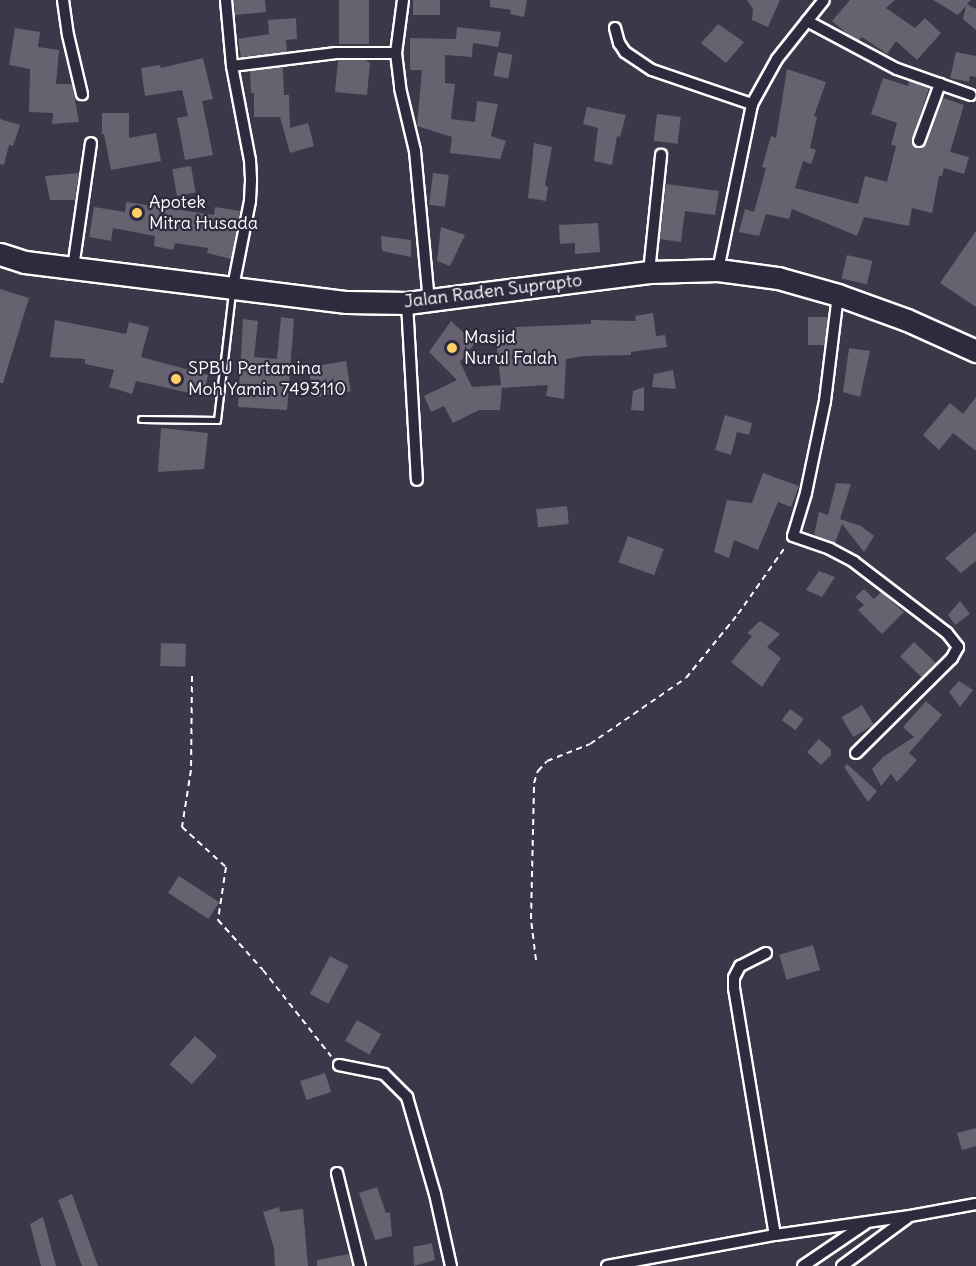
<!DOCTYPE html>
<html>
<head>
<meta charset="utf-8">
<style>
	body { margin:0 }
	#map { position:relative; width:976px; height:1266px; overflow:hidden; background:#3c3749; font-family:Delius,sans-serif }
	div>[style] { position:absolute }
	[style*='--x'] { left:calc(var(--x)*1px); top:calc(var(--y)*1px); width:calc(var(--w)*1px); rotate:calc(var(--a)*1deg) }
	.building>* { inset:0; background:#666270; transform-origin:0 0 }
	.path>* { height:2px; margin-top:-1px; transform-origin:0; background:repeating-linear-gradient(90deg,#fff 0 6px,transparent 0 10.5px) }
	.roads { filter:drop-shadow(2px 0 #fff) drop-shadow(-2px 0 #fff) drop-shadow(0 2px #fff) drop-shadow(0 -2px #fff) }
	.lane>* { height:5px; margin:-2.5px; padding:0 2.5px; transform-origin:2.5px; border-radius:2.5px; background:#2f2a3d }
	.street>* { height:10px; margin:-5px; padding:0 5px; transform-origin:5px; border-radius:5px; background:#2f2a3d }
	.highway>* { height:21px; margin:-10.5px; padding:0 10.5px; transform-origin:10.5px; border-radius:10.5px; background:#2f2a3d }
	.dots>* { width:16px; height:16px; translate:-50% -50%; box-sizing:border-box; border:3px solid #2f2a3d; border-radius:50% }
	span { translate:-50% -50%; white-space:nowrap; text-align:center; line-height:1.15; -webkit-text-stroke:4.5px #2f2a3d; paint-order:stroke }
	.poi-label { font-size:18px; color:#fff }
	.left { translate:0 -50%; text-align:left }
	.street-label { font-size:18px; color:#fff }
</style>
</head>
<body>
<div id="map">
	<div class="building">
		<i style="clip-path:polygon(234px 0,265px 0,266px 12px,235px 15px)"></i>
		<i style="left:339px;top:0;width:30px;height:44px"></i>
		<i style="left:413px;top:0;width:27px;height:15px"></i>
		<i style="clip-path:polygon(490px 0,527px 0,524px 17px,510px 14px,511px 10px,490px 7px)"></i>
		<i style="clip-path:polygon(747px 0,780px 0,768px 27px,752px 20px,753px 9px)"></i>
		<i style="clip-path:polygon(850px 0,895px 0,886px 8px,915px 28px,925px 18px,941px 33px,917px 60px,896px 41px,887px 54px,862px 37px,859px 40px,850px 36px,832px 21px)"></i>
		<i style="clip-path:polygon(933px 0,971px 0,967px 4px,976px 9px,976px 30px,963px 19px,966px 6px,958px 15px)"></i>
		<i style="clip-path:polygon(296px 18px,297px 39px,286px 40px,287px 52px,241px 57px,238px 39px,269px 34px,268px 20px)"></i>
		<i style="clip-path:polygon(718px 24px,744px 42px,726px 63px,701px 43px)"></i>
		<i style="clip-path:polygon(457px 27px,501px 32px,498px 47px,473px 43px,472px 57px,445px 55px,445px 83px,455px 84px,451px 119px,475px 122px,477px 101px,498px 104px,491px 136px,506px 141px,500px 159px,450px 153px,452px 137px,417px 126px,422px 70px,410px 70px,410px 38px,456px 39px)"></i>
		<i style="clip-path:polygon(15px 28px,40px 32px,38px 47px,59px 50px,56px 84px,72px 84px,79px 122px,52px 124px,53px 113px,29px 112px,30px 69px,9px 65px)"></i>
		<i style="left:498px;top:52px;width:15px;height:24px;rotate:11deg"></i>
		<i style="clip-path:polygon(956px 52px,976px 56px,976px 77px,970px 76px,969px 82px,950px 78px)"></i>
		<i style="clip-path:polygon(203px 58px,213px 99px,202px 101px,213px 155px,185px 160px,177px 118px,188px 116px,182px 90px,145px 96px,141px 68px,160px 65px,161px 68px)"></i>
		<i style="clip-path:polygon(338px 60px,365px 60px,370px 63px,367px 95px,335px 92px)"></i>
		<i style="clip-path:polygon(283px 67px,284px 95px,289px 95px,290px 128px,308px 123px,314px 146px,290px 153px,280px 117px,254px 117px,254px 93px,251px 93px,250px 71px)"></i>
		<i style="clip-path:polygon(787px 69px,826px 82px,814px 116px,817px 117px,810px 148px,816px 150px,811px 164px,803px 161px,795px 188px,858px 204px,865px 176px,887px 182px,896px 146px,891px 145px,897px 123px,871px 114px,883px 78px,908px 86px,909px 81px,929px 88px,912px 139px,913px 145px,917px 148px,926px 144px,943px 98px,964px 105px,950px 152px,969px 157px,964px 174px,944px 168px,942px 176px,939px 176px,932px 213px,912px 208px,909px 226px,864px 217px,857px 236px,792px 209px,789px 219px,766px 214px,759px 236px,739px 232px,745px 209px,754px 212px,766px 168px,762px 167px,771px 136px,776px 138px)"></i>
		<i style="clip-path:polygon(587px 107px,626px 115px,620px 137px,617px 136px,612px 165px,594px 161px,598px 128px,583px 124px)"></i>
		<i style="clip-path:polygon(102px 113px,129px 113px,129px 138px,156px 133px,161px 161px,111px 170px,104px 134px,102px 134px)"></i>
		<i style="left:657px;top:114px;width:24px;height:27px;rotate:7deg"></i>
		<i style="clip-path:polygon(0 119px,20px 125px,13px 146px,9px 145px,4px 165px,0 164px)"></i>
		<i style="clip-path:polygon(534px 143px,552px 147px,545px 185px,548px 187px,546px 201px,528px 198px)"></i>
		<i style="left:191px;top:166px;width:27px;height:19px;rotate:80deg"></i>
		<i style="clip-path:polygon(79px 173px,75px 200px,50px 200px,45px 176px)"></i>
		<i style="left:433px;top:173px;width:16px;height:32px;rotate:7deg"></i>
		<i style="clip-path:polygon(666px 184px,719px 191px,715px 215px,685px 211px,681px 242px,660px 239px)"></i>
		<i style="clip-path:polygon(126px 202px,214px 215px,215px 207px,240px 211px,231px 259px,207px 253px,208px 248px,175px 243px,173px 250px,154px 246px,155px 236px,113px 228px,111px 241px,89px 237px,94px 207px,125px 212px)"></i>
		<i style="clip-path:polygon(598px 223px,600px 252px,575px 254px,575px 243px,560px 244px,559px 225px)"></i>
		<i style="clip-path:polygon(441px 227px,465px 235px,450px 266px,437px 261px)"></i>
		<i style="clip-path:polygon(976px 231px,976px 307px,940px 283px)"></i>
		<i style="clip-path:polygon(381px 236px,411px 240px,411px 257px,382px 251px)"></i>
		<i style="left:847px;top:255px;width:26px;height:24px;rotate:13deg"></i>
		<i style="clip-path:polygon(0 289px,29px 298px,3px 383px,0 383px)"></i>
		<i style="clip-path:polygon(653px 313px,656px 336px,665px 335px,667px 347px,631px 352px,631px 355px,584px 356px,566px 359px,564px 399px,546px 396px,548px 385px,502px 388px,500px 410px,479px 410px,453px 423px,444px 406px,431px 412px,424px 396px,457px 380px,429px 352px,451px 321px,475px 343px,460px 362px,472px 387px,501px 385px,496px 341px,516px 339px,515px 327px,591px 324px,591px 320px,636px 321px,635px 316px)"></i>
		<i style="clip-path:polygon(281px 317px,294px 319px,287px 410px,238px 407px,243px 319px,258px 321px,254px 357px,277px 359px)"></i>
		<i style="left:808px;top:317px;width:20px;height:28px"></i>
		<i style="clip-path:polygon(55px 320px,126px 334px,129px 322px,149px 327px,141px 357px,208px 375px,203px 396px,136px 381px,132px 394px,109px 387px,114px 370px,85px 364px,85px 359px,50px 357px)"></i>
		<i style="clip-path:polygon(849px 348px,870px 351px,860px 397px,843px 392px)"></i>
		<i style="left:346px;top:361px;width:31px;height:38px;rotate:81deg"></i>
		<i style="clip-path:polygon(673px 370px,676px 389px,652px 387px,654px 374px)"></i>
		<i style="clip-path:polygon(644px 387px,644px 411px,631px 410px,633px 391px)"></i>
		<i style="clip-path:polygon(976px 397px,976px 451px,953px 433px,939px 450px,923px 435px,950px 403px,963px 414px)"></i>
		<i style="clip-path:polygon(725px 415px,752px 423px,749px 435px,737px 432px,731px 455px,715px 450px)"></i>
		<i style="clip-path:polygon(161px 428px,208px 433px,204px 469px,158px 472px)"></i>
		<i style="clip-path:polygon(763px 473px,799px 486px,791px 507px,778px 502px,758px 550px,734px 540px,729px 558px,714px 552px,727px 500px,752px 503px)"></i>
		<i style="clip-path:polygon(836px 483px,851px 484px,840px 519px,861px 526px,874px 536px,864px 552px,842px 524px,835px 543px,814px 535px,819px 512px,828px 515px)"></i>
		<i style="left:567px;top:506px;width:18px;height:31px;rotate:84deg"></i>
		<i style="clip-path:polygon(976px 532px,976px 561px,961px 573px,945px 558px)"></i>
		<i style="left:628px;top:536px;width:38px;height:28px;rotate:20deg"></i>
		<i style="clip-path:polygon(819px 571px,835px 577px,822px 597px,806px 590px)"></i>
		<i style="clip-path:polygon(864px 589px,874px 599px,881px 592px,904px 612px,882px 634px,858px 610px,864px 605px,855px 597px)"></i>
		<i style="clip-path:polygon(960px 601px,970px 614px,955px 625px,948px 615px)"></i>
		<i style="clip-path:polygon(760px 621px,780px 634px,767px 647px,781px 658px,762px 687px,731px 662px,752px 636px,747px 633px)"></i>
		<i style="left:914px;top:642px;width:30px;height:20px;rotate:44deg"></i>
		<i style="left:161px;top:643px;width:25px;height:23px;rotate:2deg"></i>
		<i style="clip-path:polygon(959px 681px,973px 690px,960px 707px,949px 692px)"></i>
		<i style="clip-path:polygon(926px 701px,942px 715px,909px 753px,917px 760px,897px 782px,891px 774px,881px 786px,872px 769px,883px 757px,914px 737px,903px 727px)"></i>
		<i style="left:862px;top:705px;width:23px;height:24px;rotate:59deg"></i>
		<i style="left:790px;top:709px;width:17px;height:14px;rotate:36deg"></i>
		<i style="clip-path:polygon(819px 739px,831px 750px,831px 755px,821px 765px,807px 752px)"></i>
		<i style="clip-path:polygon(847px 764px,877px 791px,868px 802px,844px 767px)"></i>
		<i style="left:179px;top:876px;width:48px;height:20px;rotate:33deg"></i>
		<i style="left:813px;top:945px;width:26px;height:35px;rotate:74deg"></i>
		<i style="left:330px;top:956px;width:21px;height:43px;rotate:28deg"></i>
		<i style="left:357px;top:1020px;width:28px;height:24px;rotate:30deg"></i>
		<i style="left:195px;top:1036px;width:30px;height:38px;rotate:42deg"></i>
		<i style="left:325px;top:1073px;width:20px;height:26px;rotate:72deg"></i>
		<i style="clip-path:polygon(976px 1128px,976px 1146px,962px 1150px,957px 1133px)"></i>
		<i style="clip-path:polygon(377px 1187px,386px 1213px,390px 1212px,392px 1236px,375px 1240px,359px 1193px)"></i>
		<i style="clip-path:polygon(72px 1194px,98px 1266px,82px 1266px,63px 1213px,58px 1200px)"></i>
		<i style="clip-path:polygon(279px 1207px,280px 1212px,303px 1209px,308px 1266px,275px 1266px,274px 1248px,263px 1212px)"></i>
		<i style="clip-path:polygon(43px 1217px,56px 1266px,41px 1266px,30px 1224px)"></i>
		<i style="clip-path:polygon(432px 1243px,435px 1260px,414px 1266px,413px 1247px)"></i>
		<i style="clip-path:polygon(349px 1254px,352px 1266px,317px 1266px,317px 1260px)"></i>
	</div>
	<div class="path">
		<i style="--x:192;--y:676;--w:94;--a:90.6"></i>
		<i style="--x:191;--y:770;--w:58;--a:99"></i>
		<i style="--x:182;--y:827;--w:59;--a:42.3"></i>
		<i style="--x:226;--y:867;--w:54;--a:98.6"></i>
		<i style="--x:218;--y:920;--w:67;--a:48"></i>
		<i style="--x:263;--y:970;--w:110;--a:51.7"></i>
		<i style="--x:536;--y:960;--w:41;--a:-97"></i>
		<i style="--x:531;--y:919;--w:136;--a:-88.7"></i>
		<i style="--x:534;--y:783;--w:13;--a:-72"></i>
		<i style="--x:538;--y:771;--w:13;--a:-48"></i>
		<i style="--x:547;--y:761;--w:46;--a:-21.6"></i>
		<i style="--x:590;--y:744;--w:116;--a:-34.5"></i>
		<i style="--x:686;--y:678;--w:82;--a:-50.9"></i>
		<i style="--x:738;--y:614;--w:83;--a:-54.8"></i>
	</div>
	<div class="roads">
		<div class="lane">
			<i style="--x:141;--y:419;--w:76;--a:0.8"></i>
			<i style="--x:217;--y:420;--w:129;--a:-83.3"></i>
		</div>
		<div class="street">
			<i style="--x:63;--y:0;--w:35;--a:82"></i>
			<i style="--x:68;--y:35;--w:61;--a:76.7"></i>
			<i style="--x:226;--y:0;--w:66;--a:84.8"></i>
			<i style="--x:232;--y:66;--w:105;--a:-7.1"></i>
			<i style="--x:336;--y:53;--w:60;--a:0"></i>
			<i style="--x:403;--y:0;--w:53;--a:97.5"></i>
			<i style="--x:396;--y:53;--w:35;--a:83"></i>
			<i style="--x:400;--y:88;--w:65;--a:76.6"></i>
			<i style="--x:415;--y:151;--w:151;--a:84.7"></i>
			<i style="--x:807;--y:21;--w:102;--a:28.1"></i>
			<i style="--x:897;--y:69;--w:78;--a:19.4"></i>
			<i style="--x:615;--y:28;--w:16;--a:75"></i>
			<i style="--x:619;--y:43;--w:11;--a:56"></i>
			<i style="--x:625;--y:52;--w:32;--a:34"></i>
			<i style="--x:652;--y:70;--w:106;--a:18.8"></i>
			<i style="--x:232;--y:66;--w:96;--a:79.2"></i>
			<i style="--x:250;--y:160;--w:21;--a:87"></i>
			<i style="--x:251;--y:181;--w:20;--a:93"></i>
			<i style="--x:250;--y:201;--w:88;--a:101.2"></i>
			<i style="--x:919;--y:141;--w:61;--a:-69.8"></i>
			<i style="--x:73;--y:268;--w:126;--a:-81.8"></i>
			<i style="--x:718;--y:270;--w:169;--a:-78.4"></i>
			<i style="--x:752;--y:104;--w:51;--a:-60.9"></i>
			<i style="--x:777;--y:59;--w:75;--a:-51.5"></i>
			<i style="--x:649;--y:272;--w:118;--a:-84.1"></i>
			<i style="--x:838;--y:295;--w:107;--a:97"></i>
			<i style="--x:825;--y:401;--w:94;--a:101.7"></i>
			<i style="--x:806;--y:493;--w:45;--a:106.8"></i>
			<i style="--x:793;--y:536;--w:39;--a:19"></i>
			<i style="--x:830;--y:549;--w:27;--a:28"></i>
			<i style="--x:854;--y:562;--w:117;--a:37.4"></i>
			<i style="--x:947;--y:633;--w:18;--a:52"></i>
			<i style="--x:958;--y:647;--w:13;--a:119"></i>
			<i style="--x:952;--y:658;--w:135;--a:135.3"></i>
			<i style="--x:407;--y:303;--w:177;--a:86.8"></i>
			<i style="--x:766;--y:953;--w:29;--a:153"></i>
			<i style="--x:740;--y:966;--w:13;--a:117"></i>
			<i style="--x:734;--y:978;--w:10;--a:90"></i>
			<i style="--x:734;--y:988;--w:250;--a:80.6"></i>
			<i style="--x:339;--y:1065;--w:46;--a:11.3"></i>
			<i style="--x:384;--y:1074;--w:33;--a:45"></i>
			<i style="--x:407;--y:1097;--w:101;--a:73.9"></i>
			<i style="--x:435;--y:1194;--w:74;--a:77.5"></i>
			<i style="--x:337;--y:1173;--w:96;--a:76.1"></i>
			<i style="--x:607;--y:1266;--w:171;--a:-10.5"></i>
			<i style="--x:775;--y:1235;--w:136;--a:-8"></i>
			<i style="--x:910;--y:1216;--w:67;--a:-10.3"></i>
			<i style="--x:803;--y:1266;--w:75;--a:-34.1"></i>
			<i style="--x:842;--y:1266;--w:81;--a:-36.4"></i>
		</div>
		<div class="highway">
			<i style="--x:0;--y:254;--w:26;--a:18"></i>
			<i style="--x:25;--y:262;--w:324;--a:7.1"></i>
			<i style="--x:347;--y:302;--w:60;--a:1"></i>
			<i style="--x:407;--y:303;--w:244;--a:-7.3"></i>
			<i style="--x:649;--y:272;--w:69;--a:-1.7"></i>
			<i style="--x:718;--y:270;--w:61;--a:7.6"></i>
			<i style="--x:778;--y:278;--w:62;--a:15.8"></i>
			<i style="--x:838;--y:295;--w:73;--a:19.9"></i>
			<i style="--x:907;--y:320;--w:76;--a:24.2"></i>
		</div>
	</div>
	<div class="dots">
		<i style="left:137px;top:213px;background:#ffd166"></i>
		<i style="left:452px;top:348px;background:#ffd166"></i>
		<i style="left:176px;top:379px;background:#ffd166"></i>
	</div>
	<div class="poi-label">
		<span class="left" style="left:149px;top:213px">Apotek<br>Mitra Husada</span>
		<span class="left" style="left:464px;top:348px">Masjid<br>Nurul Falah</span>
		<span class="left" style="left:188px;top:379px">SPBU Pertamina<br>Moh Yamin 7493110</span>
	</div>
	<div class="street-label">
		<span style="left:493px;top:291px;rotate:-7deg">Jalan Raden Suprapto</span>
	</div>
</div>
</body>
</html>
